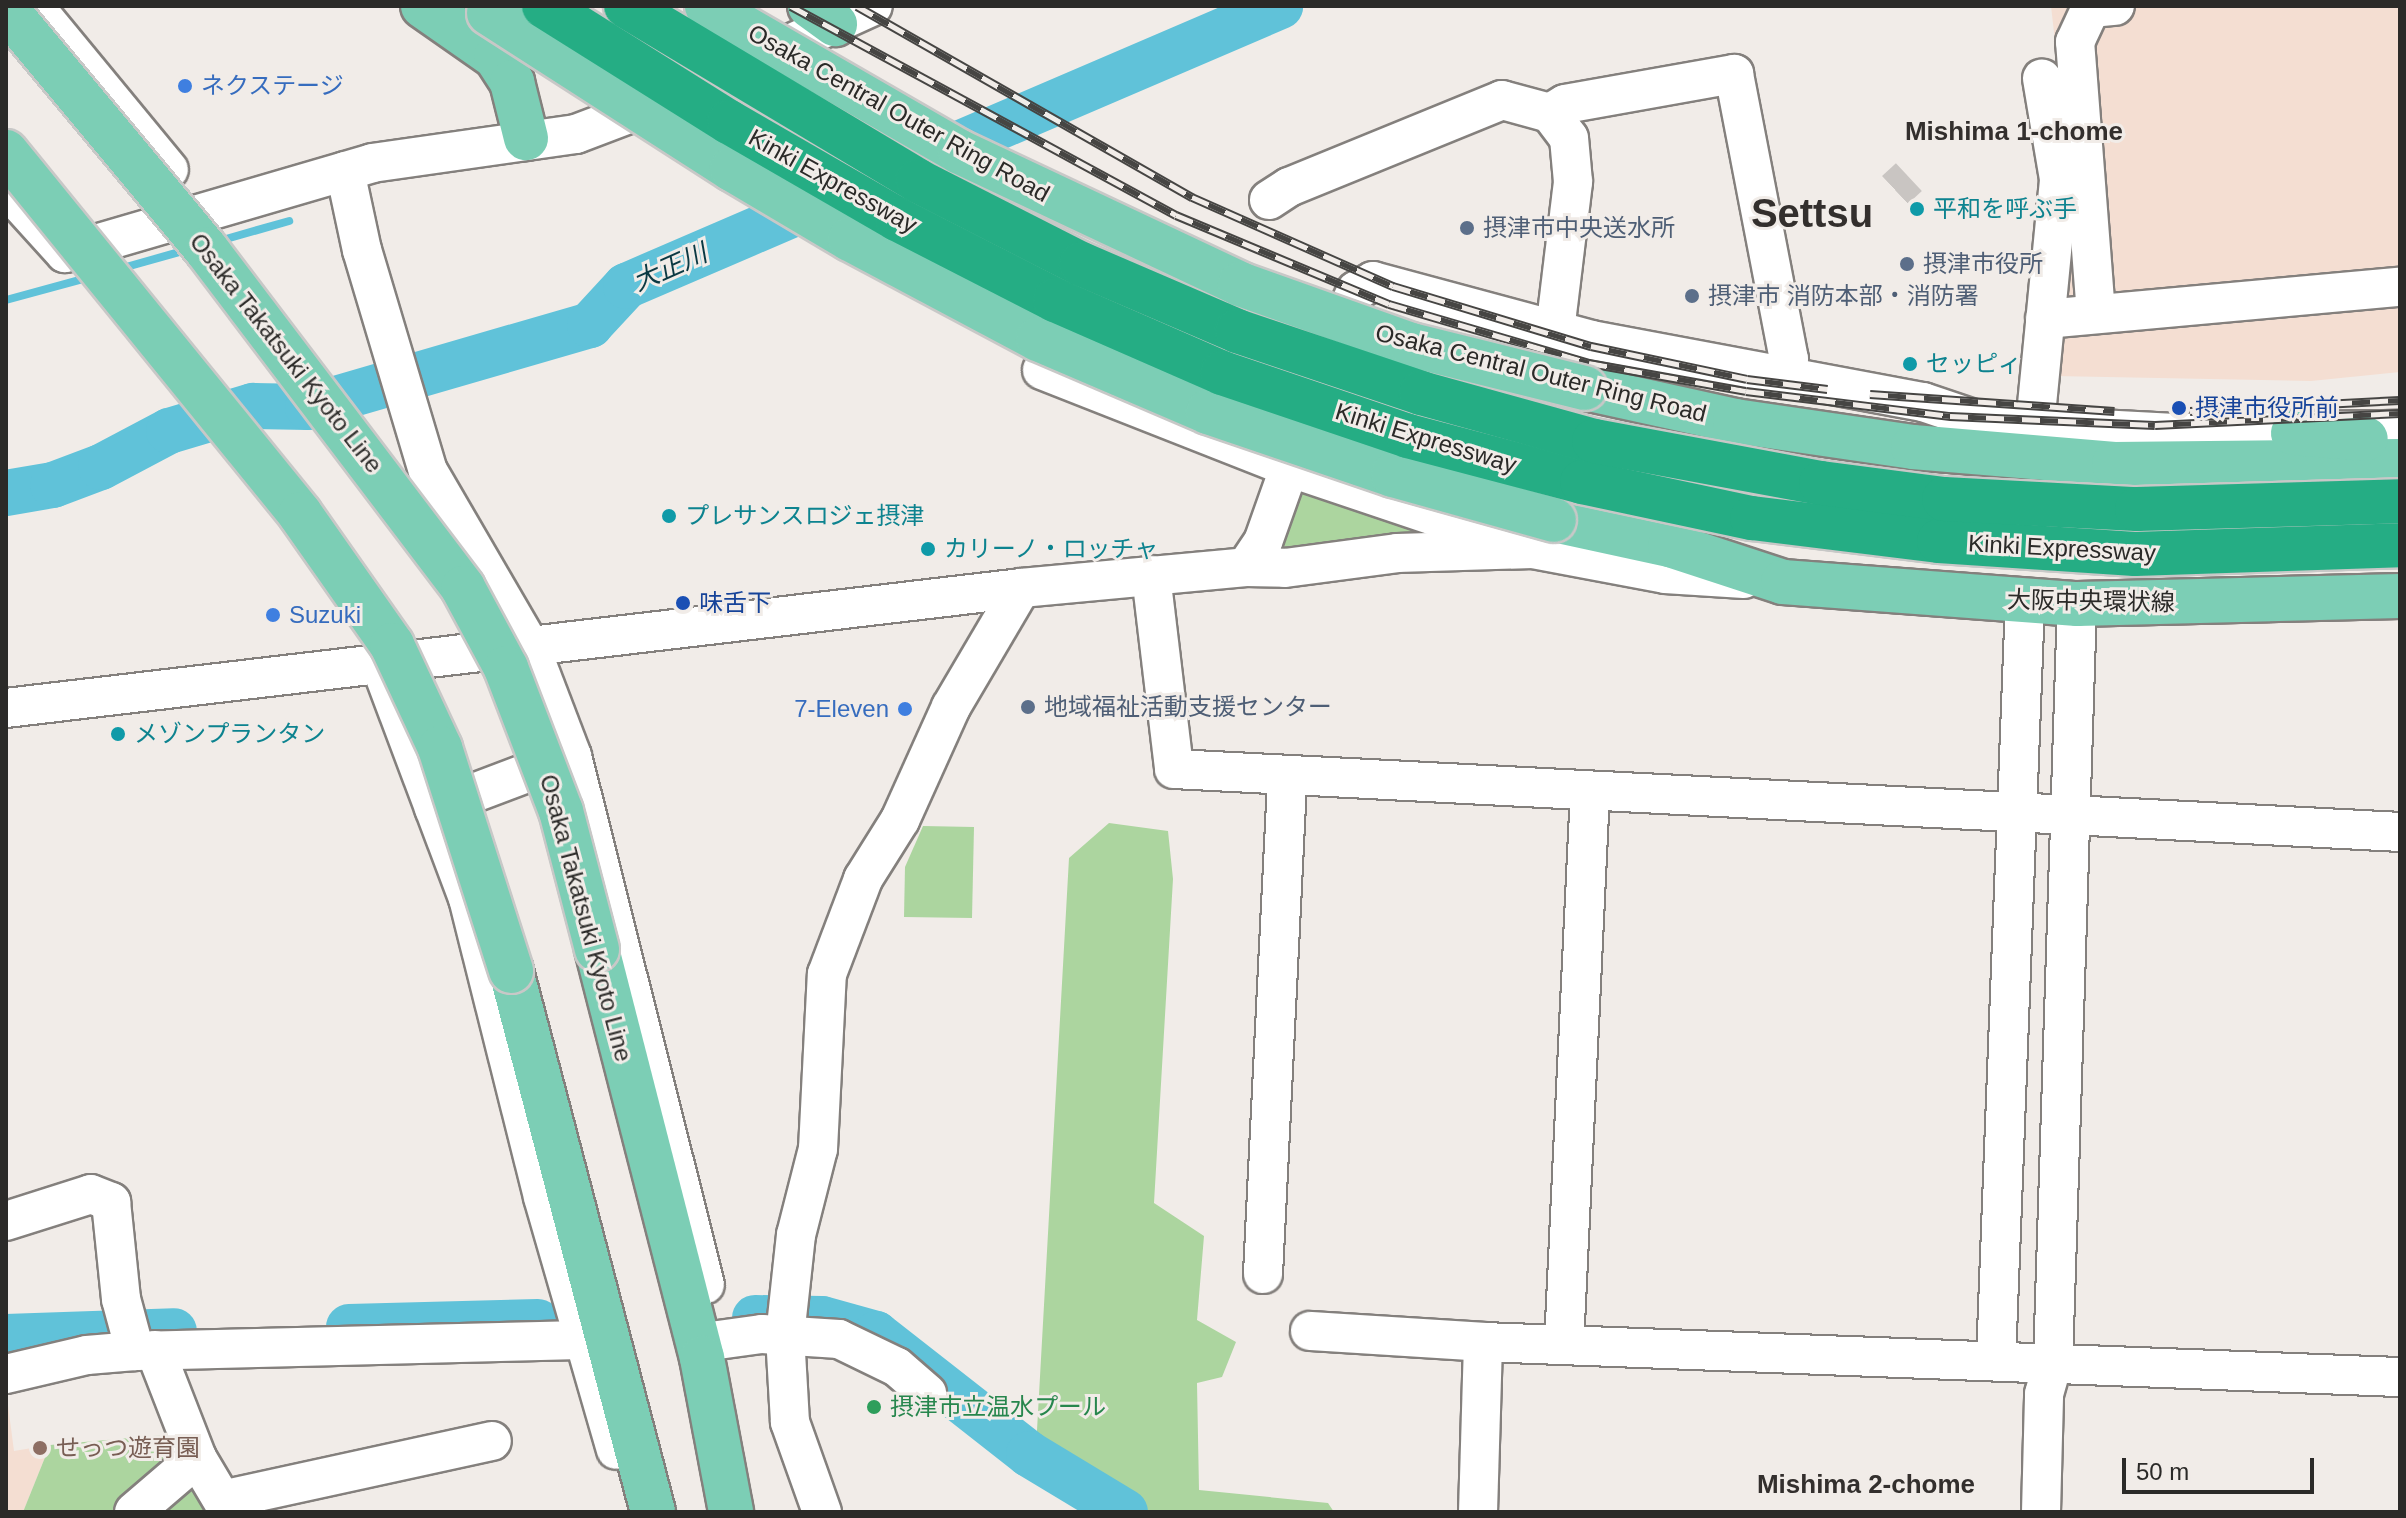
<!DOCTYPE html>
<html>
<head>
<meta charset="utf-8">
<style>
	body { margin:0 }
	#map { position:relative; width:2406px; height:1518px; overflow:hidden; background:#f1ece8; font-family:Arial,"Noto Sans JP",sans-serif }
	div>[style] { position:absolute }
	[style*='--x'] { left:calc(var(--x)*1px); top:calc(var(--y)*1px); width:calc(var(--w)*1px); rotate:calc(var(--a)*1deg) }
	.education>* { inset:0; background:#f4ded2 }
	.green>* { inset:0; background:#acd59f }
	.stream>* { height:8px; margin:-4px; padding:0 4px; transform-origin:4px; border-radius:4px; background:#60c2d9 }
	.river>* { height:46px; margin:-23px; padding:0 23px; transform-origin:23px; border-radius:23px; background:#60c2d9 }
	.minor-tunnel>* { height:38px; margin-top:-19px; transform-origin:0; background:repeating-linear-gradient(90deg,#c9c5c2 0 38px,transparent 0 57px) }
	.roads { filter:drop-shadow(2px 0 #84807d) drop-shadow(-2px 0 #84807d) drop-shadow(0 2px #84807d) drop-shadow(0 -2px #84807d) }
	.minor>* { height:38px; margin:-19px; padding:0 19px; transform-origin:19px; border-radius:19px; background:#fff }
	.major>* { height:44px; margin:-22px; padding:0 22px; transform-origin:22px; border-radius:22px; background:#7cceb5 }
	.rail>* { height:9px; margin-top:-4.5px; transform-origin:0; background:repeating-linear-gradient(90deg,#f1ece8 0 18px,#464543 0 36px); box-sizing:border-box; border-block:2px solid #464543 }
	.bridges { filter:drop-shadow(2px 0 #c8c8c7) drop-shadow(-2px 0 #c8c8c7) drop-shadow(0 2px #c8c8c7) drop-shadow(0 -2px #c8c8c7) }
	.major-bridge>* { height:44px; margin:-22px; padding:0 22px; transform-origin:22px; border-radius:22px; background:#7cceb5 }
	.highway-bridge>* { height:44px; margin:-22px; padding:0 22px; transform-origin:22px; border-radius:22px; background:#25ad84 }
	.dots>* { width:22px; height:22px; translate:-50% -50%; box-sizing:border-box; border:4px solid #f1ece8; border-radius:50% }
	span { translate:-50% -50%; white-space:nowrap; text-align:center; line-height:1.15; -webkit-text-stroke:6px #f1ece8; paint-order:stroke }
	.shop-label { font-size:24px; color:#366cbe }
	.left { translate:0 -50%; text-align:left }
	.right { translate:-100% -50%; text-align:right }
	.street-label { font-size:24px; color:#2b2a28 }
	.culture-label { font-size:24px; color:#0d838f }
	.service-label { font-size:24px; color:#4e5e75 }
	.transit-label { font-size:24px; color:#164399 }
	.leisure-label { font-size:24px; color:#27864d }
	.education-label { font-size:24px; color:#785e54 }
	.neighbourhood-label { font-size:26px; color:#332f2d; font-weight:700 }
	.water-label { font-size:26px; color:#0a3943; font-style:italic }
	.town-label { font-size:40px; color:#332f2d; font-weight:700 }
	.frame { position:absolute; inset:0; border:8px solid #2b2a28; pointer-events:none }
	.scale { position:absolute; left:2122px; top:1458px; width:192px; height:36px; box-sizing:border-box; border:4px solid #2b2a28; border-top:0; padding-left:10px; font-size:24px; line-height:28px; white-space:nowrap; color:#2b2a28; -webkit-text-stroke:6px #f1ece8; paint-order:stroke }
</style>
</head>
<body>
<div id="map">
	<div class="education">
		<i style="clip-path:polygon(2051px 6px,2400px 6px,2400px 372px,2311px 381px,2054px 376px,2069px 165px)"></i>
		<i style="clip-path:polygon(6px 1390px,14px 1451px,50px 1445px,23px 1512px,6px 1512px)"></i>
	</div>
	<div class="green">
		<i style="clip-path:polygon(1304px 493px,1440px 535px,1277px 550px,1295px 495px)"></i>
		<i style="clip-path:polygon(1109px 823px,1168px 831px,1173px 879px,1154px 1203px,1204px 1236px,1197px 1320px,1236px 1342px,1222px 1377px,1197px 1383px,1199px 1490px,1328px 1503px,1334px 1512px,1146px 1512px,1036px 1448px,1069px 858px)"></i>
		<i style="clip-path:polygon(923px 826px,974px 827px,972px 918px,904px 917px,905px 867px)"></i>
		<i style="clip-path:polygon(175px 1434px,216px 1512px,23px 1512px,50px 1445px)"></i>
	</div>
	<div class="stream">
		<i style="--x:219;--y:241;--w:73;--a:-15.9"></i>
		<i style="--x:119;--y:269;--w:74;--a:-15.7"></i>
		<i style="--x:6;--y:300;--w:87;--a:-15.3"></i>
	</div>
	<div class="river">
		<i style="--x:919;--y:161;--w:393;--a:-23.2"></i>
		<i style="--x:6;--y:493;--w:48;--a:-9.7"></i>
		<i style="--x:53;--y:485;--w:51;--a:-20.6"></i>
		<i style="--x:101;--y:467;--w:77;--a:-27.9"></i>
		<i style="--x:169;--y:431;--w:88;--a:-16.6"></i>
		<i style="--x:253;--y:406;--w:55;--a:1"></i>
		<i style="--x:308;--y:407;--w:294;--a:-16.2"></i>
		<i style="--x:590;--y:325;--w:53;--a:-47.3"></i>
		<i style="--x:626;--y:286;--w:228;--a:-23.3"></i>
		<i style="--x:755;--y:1318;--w:67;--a:0.9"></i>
		<i style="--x:822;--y:1319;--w:56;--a:15.5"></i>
		<i style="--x:876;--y:1334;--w:194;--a:38.1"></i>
		<i style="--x:1029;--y:1454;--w:112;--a:31.1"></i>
		<i style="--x:349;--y:1327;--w:189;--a:-1.5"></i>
		<i style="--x:6;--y:1337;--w:168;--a:-2"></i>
	</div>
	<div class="minor-tunnel">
		<i style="--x:1895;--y:190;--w:19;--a:-43"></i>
	</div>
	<div class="roads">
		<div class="minor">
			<i style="--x:34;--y:6;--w:212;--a:50.5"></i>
			<i style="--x:759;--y:58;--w:125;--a:-24.5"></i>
			<i style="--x:1550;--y:113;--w:17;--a:-31"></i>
			<i style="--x:1565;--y:104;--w:172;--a:-10.1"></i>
			<i style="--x:1734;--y:74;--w:290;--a:79.1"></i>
			<i style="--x:1789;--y:359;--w:16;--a:101"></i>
			<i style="--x:345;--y:171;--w:81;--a:77.9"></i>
			<i style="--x:362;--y:250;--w:231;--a:73.4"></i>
			<i style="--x:428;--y:471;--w:203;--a:59.8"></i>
			<i style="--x:530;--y:646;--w:118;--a:69.1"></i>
			<i style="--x:572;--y:756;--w:545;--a:75.89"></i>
			<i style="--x:6;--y:188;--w:88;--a:47.8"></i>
			<i style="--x:65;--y:253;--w:320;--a:-16.3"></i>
			<i style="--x:372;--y:163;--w:206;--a:-8.1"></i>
			<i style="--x:576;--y:134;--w:93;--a:-20.8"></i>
			<i style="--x:1269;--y:200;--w:24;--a:-33"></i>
			<i style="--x:1289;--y:187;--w:230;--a:-22.2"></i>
			<i style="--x:1502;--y:100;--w:50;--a:15.2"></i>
			<i style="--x:1550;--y:113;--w:31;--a:53"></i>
			<i style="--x:1569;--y:138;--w:44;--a:84.8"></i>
			<i style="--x:1573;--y:182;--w:149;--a:96.9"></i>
			<i style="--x:2096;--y:314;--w:273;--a:-94.4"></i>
			<i style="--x:2075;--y:42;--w:38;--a:-65"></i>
			<i style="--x:2091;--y:8;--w:24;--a:-5"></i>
			<i style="--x:2045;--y:319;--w:356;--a:-5.2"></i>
			<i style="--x:1330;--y:349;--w:64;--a:-65.9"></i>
			<i style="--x:1356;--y:291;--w:20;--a:-30"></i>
			<i style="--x:1373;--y:281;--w:226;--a:15.1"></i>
			<i style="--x:1591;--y:340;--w:338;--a:10.6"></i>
			<i style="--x:1923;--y:402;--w:65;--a:18.7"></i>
			<i style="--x:1985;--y:423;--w:190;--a:3"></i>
			<i style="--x:2175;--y:433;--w:225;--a:-0.8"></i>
			<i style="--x:1042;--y:370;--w:268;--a:21.5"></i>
			<i style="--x:1291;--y:468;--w:229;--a:18.6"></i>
			<i style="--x:2035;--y:425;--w:247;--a:-84.4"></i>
			<i style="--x:2059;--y:179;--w:102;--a:-99.6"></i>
			<i style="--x:1246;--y:567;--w:30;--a:-56"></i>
			<i style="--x:1263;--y:542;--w:135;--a:-70.5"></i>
			<i style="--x:1151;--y:575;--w:195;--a:83.2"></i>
			<i style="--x:1174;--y:769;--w:1228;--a:2.94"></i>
			<i style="--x:380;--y:664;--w:250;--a:69.4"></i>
			<i style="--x:468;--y:898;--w:308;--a:75.9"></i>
			<i style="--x:543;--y:1197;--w:263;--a:73.9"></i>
			<i style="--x:6;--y:708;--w:1022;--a:-6.74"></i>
			<i style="--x:1021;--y:588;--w:226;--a:-5.3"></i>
			<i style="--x:1246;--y:567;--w:39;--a:1"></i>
			<i style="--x:1285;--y:568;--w:113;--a:-7.6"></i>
			<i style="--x:1397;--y:553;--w:136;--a:-1.7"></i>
			<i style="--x:1533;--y:549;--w:134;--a:10.7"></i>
			<i style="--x:1665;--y:574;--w:79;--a:3.6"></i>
			<i style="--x:434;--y:808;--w:144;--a:-20.7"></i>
			<i style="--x:6;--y:1221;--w:89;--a:-17.6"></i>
			<i style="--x:91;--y:1194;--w:22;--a:22"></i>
			<i style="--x:111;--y:1202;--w:98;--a:84.1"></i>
			<i style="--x:121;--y:1299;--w:54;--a:74.9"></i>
			<i style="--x:1263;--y:1274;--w:497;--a:-87.2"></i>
			<i style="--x:1310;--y:1331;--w:173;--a:3.6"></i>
			<i style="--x:718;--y:1340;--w:44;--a:-7.8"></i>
			<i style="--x:762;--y:1334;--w:77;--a:3.7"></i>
			<i style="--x:839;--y:1339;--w:64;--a:25.8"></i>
			<i style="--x:897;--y:1367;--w:40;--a:41"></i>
			<i style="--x:1564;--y:1345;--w:555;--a:-87.31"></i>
			<i style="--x:155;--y:1350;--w:116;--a:68.7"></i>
			<i style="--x:197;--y:1458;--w:63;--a:59.3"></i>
			<i style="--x:1996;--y:1360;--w:759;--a:-87.81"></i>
			<i style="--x:6;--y:1374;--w:83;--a:-13.2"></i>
			<i style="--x:87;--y:1355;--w:48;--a:-4.8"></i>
			<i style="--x:135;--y:1351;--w:447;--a:-1.4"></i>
			<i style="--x:226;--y:1499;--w:272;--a:-12.3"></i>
			<i style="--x:134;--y:1512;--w:83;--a:-40.6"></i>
			<i style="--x:822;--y:1512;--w:96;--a:-109.6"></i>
			<i style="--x:790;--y:1422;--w:86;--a:-93.3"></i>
			<i style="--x:785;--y:1336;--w:102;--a:-83.8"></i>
			<i style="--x:796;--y:1235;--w:89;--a:-75.7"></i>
			<i style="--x:818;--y:1149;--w:175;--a:-87.1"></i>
			<i style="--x:827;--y:974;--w:102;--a:-69.2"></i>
			<i style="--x:863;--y:879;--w:70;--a:-57.9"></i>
			<i style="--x:900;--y:820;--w:124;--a:-65.7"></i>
			<i style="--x:951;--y:707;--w:138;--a:-59.5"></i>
			<i style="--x:1478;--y:1512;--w:170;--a:-88.3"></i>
			<i style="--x:1483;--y:1342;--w:918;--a:2.19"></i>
			<i style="--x:2041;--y:1512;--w:118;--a:-88.5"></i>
			<i style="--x:2044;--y:1394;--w:32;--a:-74"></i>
			<i style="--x:2053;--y:1363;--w:759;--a:-88.19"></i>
		</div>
		<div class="major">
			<i style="--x:423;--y:6;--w:89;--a:34.9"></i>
			<i style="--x:496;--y:57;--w:30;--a:57"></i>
			<i style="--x:512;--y:82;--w:58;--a:76"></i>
			<i style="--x:810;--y:6;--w:31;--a:36"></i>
			<i style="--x:1585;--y:388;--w:154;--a:12.4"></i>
			<i style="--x:1735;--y:421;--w:180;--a:8.3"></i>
			<i style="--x:1913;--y:447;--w:202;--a:4.8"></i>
			<i style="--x:2114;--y:464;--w:286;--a:-0.6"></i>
			<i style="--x:2293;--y:433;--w:73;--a:4.7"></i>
			<i style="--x:1554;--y:520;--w:119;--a:12.2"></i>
			<i style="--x:1670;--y:545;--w:119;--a:18.1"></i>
			<i style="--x:1783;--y:582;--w:295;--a:4.3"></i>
			<i style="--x:2077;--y:604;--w:323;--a:-1.4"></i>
			<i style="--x:597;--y:949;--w:422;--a:75.6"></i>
			<i style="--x:702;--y:1358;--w:157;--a:79.3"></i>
			<i style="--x:511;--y:971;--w:559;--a:75.29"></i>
		</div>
	</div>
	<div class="rail">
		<i style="--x:791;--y:6;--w:438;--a:28.5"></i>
		<i style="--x:1176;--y:215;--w:231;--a:22.7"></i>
		<i style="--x:1389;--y:304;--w:209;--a:16.4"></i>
		<i style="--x:1589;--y:363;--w:159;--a:10.1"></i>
		<i style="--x:1746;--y:391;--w:206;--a:7"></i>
		<i style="--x:1950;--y:416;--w:205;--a:2.5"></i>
		<i style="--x:2155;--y:425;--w:245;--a:-2.8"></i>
		<i style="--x:857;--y:6;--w:386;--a:29.7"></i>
		<i style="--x:1192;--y:197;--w:220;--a:23.9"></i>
		<i style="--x:1393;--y:286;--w:207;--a:16.9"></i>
		<i style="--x:1591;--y:346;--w:159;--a:11.9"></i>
		<i style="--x:1747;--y:379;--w:81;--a:7.1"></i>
		<i style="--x:1870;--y:394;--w:245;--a:4"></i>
		<i style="--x:2190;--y:411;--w:210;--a:-3"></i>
	</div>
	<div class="bridges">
		<div class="major-bridge">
			<i style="--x:707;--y:6;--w:292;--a:30"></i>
			<i style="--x:960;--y:152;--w:310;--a:25.2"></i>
			<i style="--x:1240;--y:284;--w:182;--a:19.6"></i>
			<i style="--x:1411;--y:345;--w:179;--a:13.9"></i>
			<i style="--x:6;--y:9;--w:312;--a:50.2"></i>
			<i style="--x:206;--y:249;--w:425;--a:52.8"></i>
			<i style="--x:463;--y:588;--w:91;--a:61.7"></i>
			<i style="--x:506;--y:668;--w:153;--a:69"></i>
			<i style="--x:561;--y:811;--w:143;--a:75.4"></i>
			<i style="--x:489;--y:13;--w:289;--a:32.7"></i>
			<i style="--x:732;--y:169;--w:137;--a:30.7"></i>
			<i style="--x:850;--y:239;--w:213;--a:28"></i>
			<i style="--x:1038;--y:339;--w:185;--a:23.2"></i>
			<i style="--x:1208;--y:412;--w:195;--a:18.8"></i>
			<i style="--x:1393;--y:475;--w:167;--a:15.6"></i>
			<i style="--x:6;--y:152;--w:466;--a:50.9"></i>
			<i style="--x:300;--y:514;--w:160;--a:54.9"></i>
			<i style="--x:392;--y:645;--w:114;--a:65"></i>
			<i style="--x:440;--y:748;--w:234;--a:72.3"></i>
		</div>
		<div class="highway-bridge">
			<i style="--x:544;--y:6;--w:218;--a:32.1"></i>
			<i style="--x:729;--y:122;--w:194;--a:30"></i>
			<i style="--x:897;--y:219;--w:178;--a:27.1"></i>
			<i style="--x:1055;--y:300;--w:182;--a:23.6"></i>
			<i style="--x:1222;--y:373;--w:196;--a:18.7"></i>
			<i style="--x:1408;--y:436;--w:180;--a:14.8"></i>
			<i style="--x:1582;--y:482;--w:174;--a:12"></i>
			<i style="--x:1752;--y:518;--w:188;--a:7"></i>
			<i style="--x:1939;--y:541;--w:196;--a:3.8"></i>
			<i style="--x:2135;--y:554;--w:265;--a:-1.9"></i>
			<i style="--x:626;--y:6;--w:340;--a:30.9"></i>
			<i style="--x:918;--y:181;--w:183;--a:27"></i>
			<i style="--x:1081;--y:264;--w:170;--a:23.2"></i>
			<i style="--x:1237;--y:331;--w:194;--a:18.6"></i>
			<i style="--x:1421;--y:393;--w:180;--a:15.5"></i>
			<i style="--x:1594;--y:441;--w:231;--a:10.5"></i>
			<i style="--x:1821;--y:483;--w:124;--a:7.4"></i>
			<i style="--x:1944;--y:499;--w:193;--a:3"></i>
			<i style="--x:2137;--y:509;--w:263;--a:-1.7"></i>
		</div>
	</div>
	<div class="dots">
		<i style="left:185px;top:86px;background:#3f7fe0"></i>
		<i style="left:1917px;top:209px;background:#0f9aa8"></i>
		<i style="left:1467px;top:228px;background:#5c6f8a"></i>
		<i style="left:1907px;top:264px;background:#5c6f8a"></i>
		<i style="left:1692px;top:296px;background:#5c6f8a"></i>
		<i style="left:1910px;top:364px;background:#0f9aa8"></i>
		<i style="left:2179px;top:408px;background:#1a4fb4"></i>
		<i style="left:669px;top:516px;background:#0f9aa8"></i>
		<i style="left:928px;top:549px;background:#0f9aa8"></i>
		<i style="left:683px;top:603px;background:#1a4fb4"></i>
		<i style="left:273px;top:615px;background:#3f7fe0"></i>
		<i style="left:1028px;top:707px;background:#5c6f8a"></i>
		<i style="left:905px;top:709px;background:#3f7fe0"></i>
		<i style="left:118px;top:734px;background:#0f9aa8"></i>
		<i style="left:874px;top:1407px;background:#2e9e5b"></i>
		<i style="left:40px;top:1448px;background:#8d6e63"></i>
	</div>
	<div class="shop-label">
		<span class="left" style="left:201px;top:86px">ネクステージ</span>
		<span class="left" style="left:289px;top:615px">Suzuki</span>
		<span class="right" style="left:889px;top:709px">7-Eleven</span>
	</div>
	<div class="street-label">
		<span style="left:899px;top:113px;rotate:29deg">Osaka Central Outer Ring Road</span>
		<span style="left:833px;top:181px;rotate:29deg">Kinki Expressway</span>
		<span style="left:286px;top:353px;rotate:52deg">Osaka Takatsuki Kyoto Line</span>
		<span style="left:1541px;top:373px;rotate:14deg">Osaka Central Outer Ring Road</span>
		<span style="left:1426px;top:438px;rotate:17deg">Kinki Expressway</span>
		<span style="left:2062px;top:548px;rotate:3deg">Kinki Expressway</span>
		<span style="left:2091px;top:601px;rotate:1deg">大阪中央環状線</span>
		<span style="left:586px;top:918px;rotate:75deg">Osaka Takatsuki Kyoto Line</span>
	</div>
	<div class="culture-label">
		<span class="left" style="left:1933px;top:209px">平和を呼ぶ手</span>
		<span class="left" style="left:1926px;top:364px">セッピィ</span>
		<span class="left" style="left:685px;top:516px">プレサンスロジェ摂津</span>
		<span class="left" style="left:944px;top:549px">カリーノ・ロッチャ</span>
		<span class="left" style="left:134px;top:734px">メゾンプランタン</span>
	</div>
	<div class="service-label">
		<span class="left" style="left:1483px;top:228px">摂津市中央送水所</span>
		<span class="left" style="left:1923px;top:264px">摂津市役所</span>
		<span class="left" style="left:1708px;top:296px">摂津市 消防本部・消防署</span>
		<span class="left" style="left:1044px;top:707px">地域福祉活動支援センター</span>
	</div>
	<div class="transit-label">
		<span class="left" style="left:2195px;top:408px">摂津市役所前</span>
		<span class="left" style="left:699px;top:603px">味舌下</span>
	</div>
	<div class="leisure-label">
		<span class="left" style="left:890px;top:1407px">摂津市立温水プール</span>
	</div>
	<div class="education-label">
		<span class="left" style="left:56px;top:1448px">せっつ遊育園</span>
	</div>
	<div class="neighbourhood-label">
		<span style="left:2014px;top:132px">Mishima 1-chome</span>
		<span style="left:1866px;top:1485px">Mishima 2-chome</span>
	</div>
	<div class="water-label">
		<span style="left:670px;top:268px;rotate:-24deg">大正川</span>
	</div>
	<div class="town-label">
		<span style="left:1812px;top:213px">Settsu</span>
	</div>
	<div class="frame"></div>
	<div class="scale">50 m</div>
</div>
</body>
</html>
